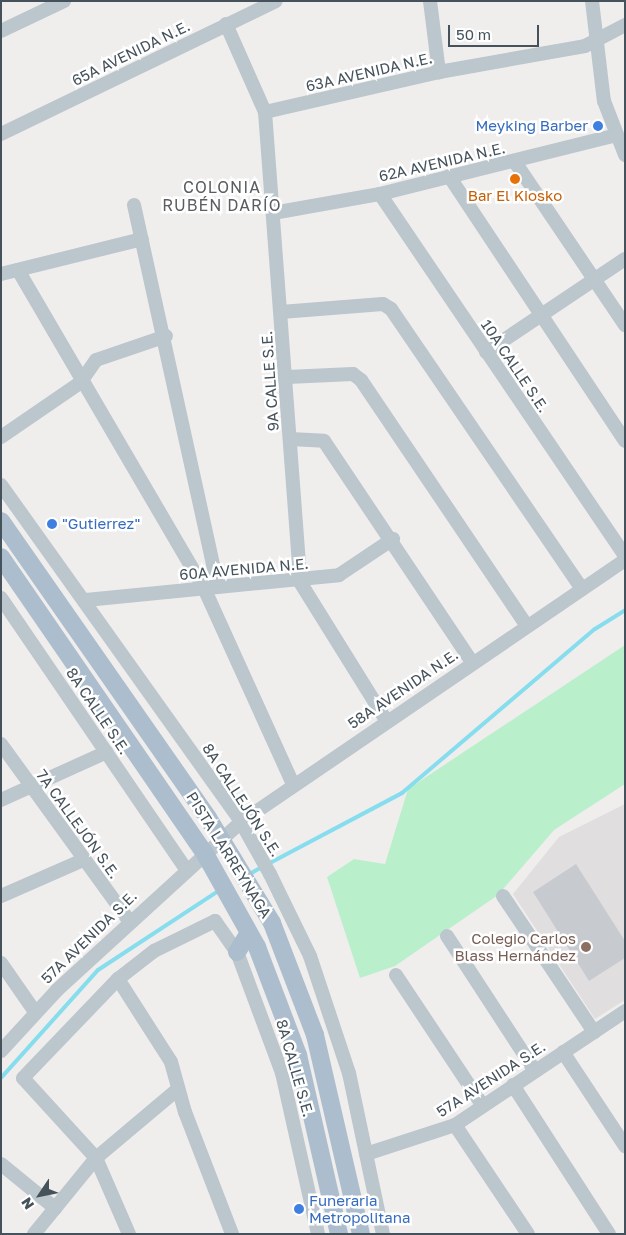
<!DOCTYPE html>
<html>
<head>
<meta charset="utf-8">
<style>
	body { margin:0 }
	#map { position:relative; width:626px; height:1235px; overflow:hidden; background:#f0eded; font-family:"Golos Text",sans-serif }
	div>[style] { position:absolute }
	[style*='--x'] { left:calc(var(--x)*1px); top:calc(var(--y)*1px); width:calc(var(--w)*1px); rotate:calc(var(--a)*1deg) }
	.education>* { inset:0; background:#e1dedf }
	.green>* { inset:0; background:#baefcc }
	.stream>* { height:4px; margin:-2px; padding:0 2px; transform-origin:2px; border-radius:2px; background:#86dded }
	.building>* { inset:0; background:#c7cbd0 }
	.minor>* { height:14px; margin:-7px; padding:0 7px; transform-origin:7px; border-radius:7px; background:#bbc6cd }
	.major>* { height:18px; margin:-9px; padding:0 9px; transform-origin:9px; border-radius:9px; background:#acbecd }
	.dots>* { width:14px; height:14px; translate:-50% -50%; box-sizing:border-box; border:2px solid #fff; border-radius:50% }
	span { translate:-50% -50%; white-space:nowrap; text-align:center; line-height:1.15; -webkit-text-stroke:5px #fff; paint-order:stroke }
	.street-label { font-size:15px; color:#45525b }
	.shop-label { font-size:15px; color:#366cbe }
	.right { translate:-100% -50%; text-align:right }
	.left { translate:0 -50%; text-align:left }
	.food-label { font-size:15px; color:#c56008 }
	.education-label { font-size:15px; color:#785e54 }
	.neighbourhood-label { font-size:16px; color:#5a5e62; letter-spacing:1px }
	.frame { position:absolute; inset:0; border:2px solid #45525b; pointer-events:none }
	.north { position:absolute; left:15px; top:1170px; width:50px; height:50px; -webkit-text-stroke:4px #fff; paint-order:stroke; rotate:236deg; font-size:14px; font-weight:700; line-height:20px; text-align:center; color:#45525b }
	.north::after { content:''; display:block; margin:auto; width:18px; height:22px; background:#45525b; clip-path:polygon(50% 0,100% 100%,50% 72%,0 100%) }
	.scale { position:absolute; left:448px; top:25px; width:91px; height:22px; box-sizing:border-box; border:2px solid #45525b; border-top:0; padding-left:6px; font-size:15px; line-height:18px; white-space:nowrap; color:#45525b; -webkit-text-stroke:4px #fff; paint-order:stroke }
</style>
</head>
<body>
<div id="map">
	<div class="education">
		<i style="clip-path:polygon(625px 804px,625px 1000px,595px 1019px,513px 894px,559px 837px)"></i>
	</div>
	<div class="green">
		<i style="clip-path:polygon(625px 645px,625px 784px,554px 830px,498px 895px,395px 966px,360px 978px,327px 877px,354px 859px,385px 864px,408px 789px)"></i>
	</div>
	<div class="stream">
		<i style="--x:268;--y:864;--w:152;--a:-27.9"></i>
		<i style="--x:402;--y:793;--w:253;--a:-40.4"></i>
		<i style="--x:595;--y:629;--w:36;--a:-32"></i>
		<i style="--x:248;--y:875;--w:16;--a:-30"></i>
		<i style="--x:1;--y:1078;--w:145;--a:-48.1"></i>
		<i style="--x:98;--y:970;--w:146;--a:-33.3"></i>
	</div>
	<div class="building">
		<i style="clip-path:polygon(576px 864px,625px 941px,625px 958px,589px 981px,533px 892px)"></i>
	</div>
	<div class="minor">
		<i style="--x:430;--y:1;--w:72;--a:82.8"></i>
		<i style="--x:592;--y:1;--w:101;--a:83.2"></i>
		<i style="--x:604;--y:101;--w:58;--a:68.7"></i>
		<i style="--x:226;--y:24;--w:96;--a:66.1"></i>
		<i style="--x:265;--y:112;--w:471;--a:85.7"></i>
		<i style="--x:300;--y:582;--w:163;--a:58.1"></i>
		<i style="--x:1;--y:31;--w:70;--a:-25.5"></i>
		<i style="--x:265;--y:112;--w:179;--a:-12.9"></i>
		<i style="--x:439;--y:72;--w:148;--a:-10.1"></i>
		<i style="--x:585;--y:46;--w:45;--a:-27.7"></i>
		<i style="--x:1;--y:134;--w:305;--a:-25.8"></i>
		<i style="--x:515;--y:162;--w:197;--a:56"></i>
		<i style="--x:449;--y:176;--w:318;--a:56.4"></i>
		<i style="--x:380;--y:194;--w:437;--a:55.9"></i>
		<i style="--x:134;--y:205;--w:391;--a:77.6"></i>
		<i style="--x:273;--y:213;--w:109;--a:-10.1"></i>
		<i style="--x:380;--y:194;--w:243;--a:-14"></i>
		<i style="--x:18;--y:270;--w:368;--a:59.7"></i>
		<i style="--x:204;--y:588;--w:215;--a:65.6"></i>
		<i style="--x:1;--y:274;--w:145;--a:-13.9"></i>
		<i style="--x:281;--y:312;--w:102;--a:-4.5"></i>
		<i style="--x:383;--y:304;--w:9;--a:32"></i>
		<i style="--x:391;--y:309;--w:339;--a:55.7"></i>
		<i style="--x:486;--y:352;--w:167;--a:-33.8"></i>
		<i style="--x:287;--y:377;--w:66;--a:-2.6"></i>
		<i style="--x:353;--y:374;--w:10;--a:37"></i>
		<i style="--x:361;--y:380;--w:297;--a:56"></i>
		<i style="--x:1;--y:437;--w:96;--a:-34.4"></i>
		<i style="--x:80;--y:383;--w:28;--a:-55"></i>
		<i style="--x:96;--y:360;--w:74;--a:-18.9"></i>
		<i style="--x:290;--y:439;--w:34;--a:3"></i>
		<i style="--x:324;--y:441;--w:266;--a:56.2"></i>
		<i style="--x:1;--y:485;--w:414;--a:54.5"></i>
		<i style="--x:241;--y:822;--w:60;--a:60.9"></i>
		<i style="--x:270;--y:874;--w:91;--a:64"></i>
		<i style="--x:310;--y:956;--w:123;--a:71.6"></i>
		<i style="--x:349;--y:1073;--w:165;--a:78.1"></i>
		<i style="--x:1;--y:598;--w:327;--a:55.7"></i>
		<i style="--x:86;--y:600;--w:254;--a:-5.6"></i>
		<i style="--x:339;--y:575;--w:65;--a:-33.7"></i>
		<i style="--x:1;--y:744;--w:220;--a:54.1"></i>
		<i style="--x:1;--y:800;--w:116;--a:-24.4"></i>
		<i style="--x:1;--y:896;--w:90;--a:-23.7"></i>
		<i style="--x:503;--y:896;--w:164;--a:56.2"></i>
		<i style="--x:447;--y:936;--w:161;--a:56.9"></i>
		<i style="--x:1;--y:963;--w:60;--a:55.2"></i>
		<i style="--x:396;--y:975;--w:157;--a:56.4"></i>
		<i style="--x:118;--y:979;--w:98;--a:57.4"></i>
		<i style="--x:171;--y:1062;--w:52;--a:74.4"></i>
		<i style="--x:185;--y:1112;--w:131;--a:68.9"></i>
		<i style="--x:1;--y:1051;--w:83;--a:-47.4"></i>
		<i style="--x:57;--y:990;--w:249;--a:-42.4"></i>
		<i style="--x:241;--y:822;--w:465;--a:-34.3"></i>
		<i style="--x:563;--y:1052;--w:113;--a:56.6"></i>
		<i style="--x:513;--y:1085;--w:177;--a:57.2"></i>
		<i style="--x:455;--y:1125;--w:131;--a:56.2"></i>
		<i style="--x:366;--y:1154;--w:94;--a:-18"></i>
		<i style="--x:455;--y:1125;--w:205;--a:-33.8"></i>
		<i style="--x:1;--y:1164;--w:70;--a:39.2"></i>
		<i style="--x:34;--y:1234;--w:98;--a:-50.8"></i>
		<i style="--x:96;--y:1158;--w:107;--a:-40.1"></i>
		<i style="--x:129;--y:1234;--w:83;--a:-113.5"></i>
		<i style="--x:96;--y:1158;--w:108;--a:-132.4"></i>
		<i style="--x:23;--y:1078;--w:137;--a:-46.2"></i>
		<i style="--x:118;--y:979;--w:46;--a:-37.9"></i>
		<i style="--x:154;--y:951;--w:68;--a:-26.2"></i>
		<i style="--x:215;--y:921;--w:38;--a:55"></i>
		<i style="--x:237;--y:952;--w:129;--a:69.6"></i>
		<i style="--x:282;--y:1073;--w:165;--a:77.4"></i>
	</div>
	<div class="major">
		<i style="--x:1;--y:521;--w:362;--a:55.1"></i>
		<i style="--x:208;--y:818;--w:123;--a:58.6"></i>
		<i style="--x:272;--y:923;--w:120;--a:69"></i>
		<i style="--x:315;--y:1035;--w:204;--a:77"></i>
		<i style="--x:1;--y:557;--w:358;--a:55.5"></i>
		<i style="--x:204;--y:852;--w:109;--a:60.8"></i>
		<i style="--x:257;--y:947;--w:116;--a:69.2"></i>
		<i style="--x:298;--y:1055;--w:184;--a:77.1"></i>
		<i style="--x:237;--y:952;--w:22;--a:-58"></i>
	</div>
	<div class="dots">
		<i style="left:598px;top:126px;background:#3f7fe0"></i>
		<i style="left:515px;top:179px;background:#e8710a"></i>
		<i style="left:52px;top:524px;background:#3f7fe0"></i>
		<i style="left:586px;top:947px;background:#8d6e63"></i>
		<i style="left:299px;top:1209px;background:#3f7fe0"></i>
	</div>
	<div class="street-label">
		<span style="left:131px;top:53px;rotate:-26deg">65A AVENIDA N.E.</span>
		<span style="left:369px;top:72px;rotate:-13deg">63A AVENIDA N.E.</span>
		<span style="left:442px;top:162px;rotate:-13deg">62A AVENIDA N.E.</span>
		<span style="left:515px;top:366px;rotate:56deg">10A CALLE S.E.</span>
		<span style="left:270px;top:381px;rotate:-94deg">9A CALLE S.E.</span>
		<span style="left:244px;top:569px;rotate:-5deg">60A AVENIDA N.E.</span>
		<span style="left:403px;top:689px;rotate:-34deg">58A AVENIDA N.E.</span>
		<span style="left:98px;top:711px;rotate:56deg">8A CALLE S.E.</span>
		<span style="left:242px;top:800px;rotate:57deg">8A CALLEJÓN S.E.</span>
		<span style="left:78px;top:824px;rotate:54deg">7A CALLEJÓN S.E.</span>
		<span style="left:229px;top:855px;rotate:58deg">PISTA LARREYNAGA</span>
		<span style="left:89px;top:937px;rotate:-44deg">57A AVENIDA S.E.</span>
		<span style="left:295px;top:1068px;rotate:74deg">8A CALLE S.E.</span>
		<span style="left:491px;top:1079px;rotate:-33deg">57A AVENIDA S.E.</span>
	</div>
	<div class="shop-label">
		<span class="right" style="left:588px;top:126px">Meyking Barber</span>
		<span class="left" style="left:62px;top:524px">"Gutierrez"</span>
		<span class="left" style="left:309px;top:1209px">Funeraria<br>Metropolitana</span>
	</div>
	<div class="food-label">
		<span style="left:515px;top:196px">Bar El Kiosko</span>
	</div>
	<div class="education-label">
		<span class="right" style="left:576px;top:947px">Colegio Carlos<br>Blass Hernández</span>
	</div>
	<div class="neighbourhood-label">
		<span style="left:222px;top:196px">COLONIA<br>RUBÉN DARÍO</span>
	</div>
	<div class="frame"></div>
	<div class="north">N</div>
	<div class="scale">50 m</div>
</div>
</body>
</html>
